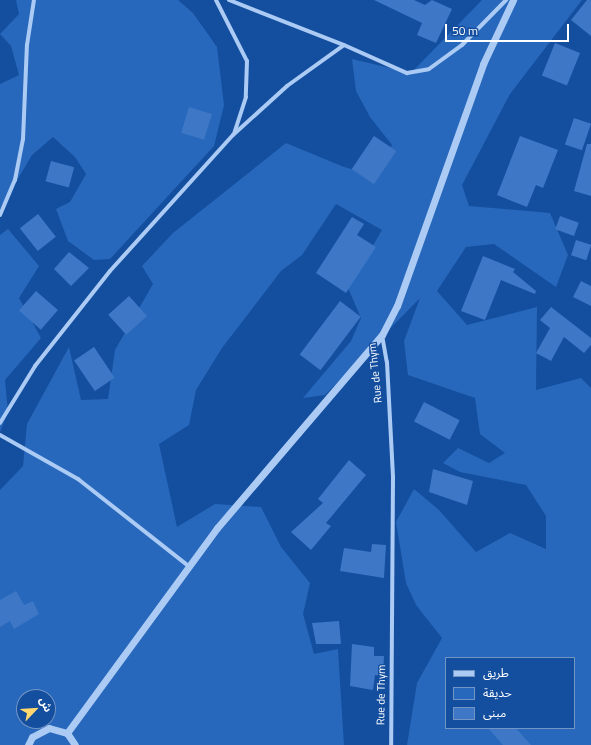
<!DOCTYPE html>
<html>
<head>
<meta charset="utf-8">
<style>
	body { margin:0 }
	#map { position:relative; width:591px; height:745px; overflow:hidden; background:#144e9f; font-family:"Titillium Web","Noto Sans Arabic",sans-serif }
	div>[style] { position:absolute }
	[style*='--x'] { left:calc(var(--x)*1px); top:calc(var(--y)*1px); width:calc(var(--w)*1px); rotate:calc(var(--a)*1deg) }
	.green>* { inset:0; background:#2768bc }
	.building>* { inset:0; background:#3d77c5; transform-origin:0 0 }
	.minor>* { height:4px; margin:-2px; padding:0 2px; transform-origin:2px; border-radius:2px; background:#abcbf4 }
	.tertiary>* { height:7px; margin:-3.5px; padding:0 3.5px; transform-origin:3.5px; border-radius:3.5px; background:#abcbf4 }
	span { translate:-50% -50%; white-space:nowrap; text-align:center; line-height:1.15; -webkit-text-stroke:3px #144e9f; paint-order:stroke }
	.street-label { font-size:11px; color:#fff }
	.legend { position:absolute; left:445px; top:657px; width:130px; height:72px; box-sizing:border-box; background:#144e9f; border:1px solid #7295c5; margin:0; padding:5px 7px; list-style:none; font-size:12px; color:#fff }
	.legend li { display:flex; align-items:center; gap:8px; height:20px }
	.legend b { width:20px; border:1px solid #7295c5 }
	.north { position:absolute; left:16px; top:689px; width:40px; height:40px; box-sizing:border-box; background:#144e9f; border:1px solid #7295c5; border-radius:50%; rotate:65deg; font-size:11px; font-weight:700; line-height:16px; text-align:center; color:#fff }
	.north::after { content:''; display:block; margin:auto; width:14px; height:18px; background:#ffd76e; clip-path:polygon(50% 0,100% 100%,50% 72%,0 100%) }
	.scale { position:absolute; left:445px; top:24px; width:124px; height:18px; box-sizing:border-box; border:2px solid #fff; border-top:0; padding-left:5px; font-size:12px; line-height:14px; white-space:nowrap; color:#fff; -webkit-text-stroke:3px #144e9f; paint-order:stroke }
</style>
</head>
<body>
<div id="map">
	<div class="green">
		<i style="clip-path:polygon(16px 0,178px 0,193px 13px,217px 47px,224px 105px,214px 146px,110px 259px,94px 260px,68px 241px,56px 209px,70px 202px,86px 174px,75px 157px,53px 137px,32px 155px,0 209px,0 84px,19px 75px,11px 46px,0 34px,19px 14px)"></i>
		<i style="clip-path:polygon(evenodd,482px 0,582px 0,510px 94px,462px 185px,469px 206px,550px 213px,568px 255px,556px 287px,494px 244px,466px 247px,437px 291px,467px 325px,537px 307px,536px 390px,581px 378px,591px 388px,591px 745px,407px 745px,417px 683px,442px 638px,416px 605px,406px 583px,396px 522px,414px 489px,439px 510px,476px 552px,510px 533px,546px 549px,546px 516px,526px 485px,460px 472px,443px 463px,458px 448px,489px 463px,505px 453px,480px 434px,475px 398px,408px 375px,404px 341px,420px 298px,325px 395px,303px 398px,351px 341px,361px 318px,348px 288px,382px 230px,336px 204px,302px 255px,281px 271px,222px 348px,196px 390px,189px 425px,159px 444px,177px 527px,215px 504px,261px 507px,281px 547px,310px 583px,303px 614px,314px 654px,338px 649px,344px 745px,0 745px,0 490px,23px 466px,27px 424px,69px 347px,81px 400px,108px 399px,115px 350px,153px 284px,142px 266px,173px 233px,286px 143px,344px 167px,374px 175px,392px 145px,370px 117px,356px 91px,352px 59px,411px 73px,482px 0,446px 658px,574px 658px,574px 728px,446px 728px,446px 658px,482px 0,24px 697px,48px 697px,48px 721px,24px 721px,24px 697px)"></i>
		<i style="clip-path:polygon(8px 229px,39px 266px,19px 298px,41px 338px,5px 380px,8px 412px,0 432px,0 235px)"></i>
	</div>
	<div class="building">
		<i style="clip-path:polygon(374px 0,414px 0,425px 5px,432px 0,452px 9px,436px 43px,417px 35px,422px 23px)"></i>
		<i style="clip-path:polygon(587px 0,591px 0,591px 36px,571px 20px)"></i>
		<i style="left:555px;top:43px;width:27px;height:35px;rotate:22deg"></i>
		<i style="left:189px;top:107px;width:24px;height:27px;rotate:17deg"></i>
		<i style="left:574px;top:118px;width:18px;height:28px;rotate:19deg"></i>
		<i style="left:374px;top:136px;width:27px;height:40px;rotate:34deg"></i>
		<i style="clip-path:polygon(520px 136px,558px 150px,543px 188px,536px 185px,527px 207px,497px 195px)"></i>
		<i style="clip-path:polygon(587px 144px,591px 144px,591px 196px,574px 191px)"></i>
		<i style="left:51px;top:161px;width:24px;height:21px;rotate:15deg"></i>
		<i style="left:38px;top:214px;width:29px;height:23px;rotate:52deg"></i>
		<i style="left:560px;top:216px;width:20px;height:14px;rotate:20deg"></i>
		<i style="clip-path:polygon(352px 217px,364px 224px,357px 235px,376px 247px,346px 293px,316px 273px)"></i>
		<i style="left:576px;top:240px;width:16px;height:16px;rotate:18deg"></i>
		<i style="clip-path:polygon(69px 252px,89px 268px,71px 286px,54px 269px)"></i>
		<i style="clip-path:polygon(483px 256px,515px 269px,513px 272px,536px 291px,535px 294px,501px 280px,485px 320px,461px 311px)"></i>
		<i style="clip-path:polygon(581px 281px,591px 286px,591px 306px,573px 297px)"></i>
		<i style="left:36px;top:291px;width:29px;height:26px;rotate:41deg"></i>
		<i style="left:129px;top:296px;width:27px;height:28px;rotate:48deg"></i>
		<i style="left:340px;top:301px;width:26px;height:67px;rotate:37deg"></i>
		<i style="clip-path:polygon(551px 307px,591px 338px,591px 345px,584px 353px,564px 337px,551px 361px,536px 353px,550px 328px,540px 320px)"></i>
		<i style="left:94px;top:347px;width:37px;height:24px;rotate:56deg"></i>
		<i style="left:424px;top:402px;width:40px;height:22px;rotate:27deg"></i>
		<i style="clip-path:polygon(349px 460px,366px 475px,326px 523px,331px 526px,311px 550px,291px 532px,323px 503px,318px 499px)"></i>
		<i style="clip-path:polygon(433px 469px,473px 481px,467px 505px,429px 492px)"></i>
		<i style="clip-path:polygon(372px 544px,386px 545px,384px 578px,340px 571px,344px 548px,371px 552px)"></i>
		<i style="clip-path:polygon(16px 591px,24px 605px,33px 601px,39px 614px,14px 629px,10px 621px,0 627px,0 600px)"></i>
		<i style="clip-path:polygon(339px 621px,341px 644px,316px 644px,312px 623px)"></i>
		<i style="clip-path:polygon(352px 644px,374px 647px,374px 656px,384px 656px,383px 676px,375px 675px,373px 690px,350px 686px)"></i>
		<i style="clip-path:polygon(488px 728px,516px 728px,531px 745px,503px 745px)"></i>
	</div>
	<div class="minor">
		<i style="--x:216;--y:0;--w:68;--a:63.1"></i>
		<i style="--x:247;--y:61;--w:36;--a:92"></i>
		<i style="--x:246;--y:97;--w:38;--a:108"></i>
		<i style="--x:229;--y:0;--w:123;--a:21.4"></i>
		<i style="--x:0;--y:215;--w:38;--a:-67"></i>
		<i style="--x:15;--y:180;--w:42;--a:-79"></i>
		<i style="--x:23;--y:139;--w:94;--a:-87.6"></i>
		<i style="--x:27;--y:45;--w:46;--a:-81.2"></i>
		<i style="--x:382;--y:335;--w:27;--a:80"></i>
		<i style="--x:387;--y:362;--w:116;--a:87"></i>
		<i style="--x:393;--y:478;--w:267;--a:90.4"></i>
		<i style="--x:0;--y:423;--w:67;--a:-58.4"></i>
		<i style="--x:35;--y:366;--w:121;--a:-51.7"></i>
		<i style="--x:110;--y:271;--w:183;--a:-47.9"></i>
		<i style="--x:233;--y:135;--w:73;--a:-42.2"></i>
		<i style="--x:287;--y:86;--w:70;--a:-35.7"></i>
		<i style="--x:344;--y:45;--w:69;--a:24"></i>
		<i style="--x:407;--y:73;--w:22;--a:-10"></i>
		<i style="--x:429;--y:69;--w:41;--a:-36"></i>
		<i style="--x:462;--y:45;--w:63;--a:-45.6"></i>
		<i style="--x:0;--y:435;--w:90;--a:29.4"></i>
		<i style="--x:78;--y:479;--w:142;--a:38.2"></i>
	</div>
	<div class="tertiary">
		<i style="--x:67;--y:733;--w:254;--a:-53.8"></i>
		<i style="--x:217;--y:528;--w:254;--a:-49.5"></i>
		<i style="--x:382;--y:335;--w:33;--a:-63"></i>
		<i style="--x:397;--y:306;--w:257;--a:-70.4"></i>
		<i style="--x:483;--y:64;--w:71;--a:-64.9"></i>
		<i style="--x:28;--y:745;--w:9;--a:-63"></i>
		<i style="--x:32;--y:737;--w:19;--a:-28"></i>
		<i style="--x:49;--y:728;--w:19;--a:16"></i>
		<i style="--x:67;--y:733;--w:14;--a:56"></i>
	</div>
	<div class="street-label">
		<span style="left:375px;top:373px;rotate:-96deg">Rue de Thym</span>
		<span style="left:381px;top:695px;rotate:-89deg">Rue de Thym</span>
	</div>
	<ul class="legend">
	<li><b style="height:5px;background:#abcbf4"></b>طريق</li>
	<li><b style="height:11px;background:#2768bc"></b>حديقة</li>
	<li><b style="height:11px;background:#3d77c5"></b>مبنى</li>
	</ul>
	<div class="north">ش</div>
	<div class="scale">50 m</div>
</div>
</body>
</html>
